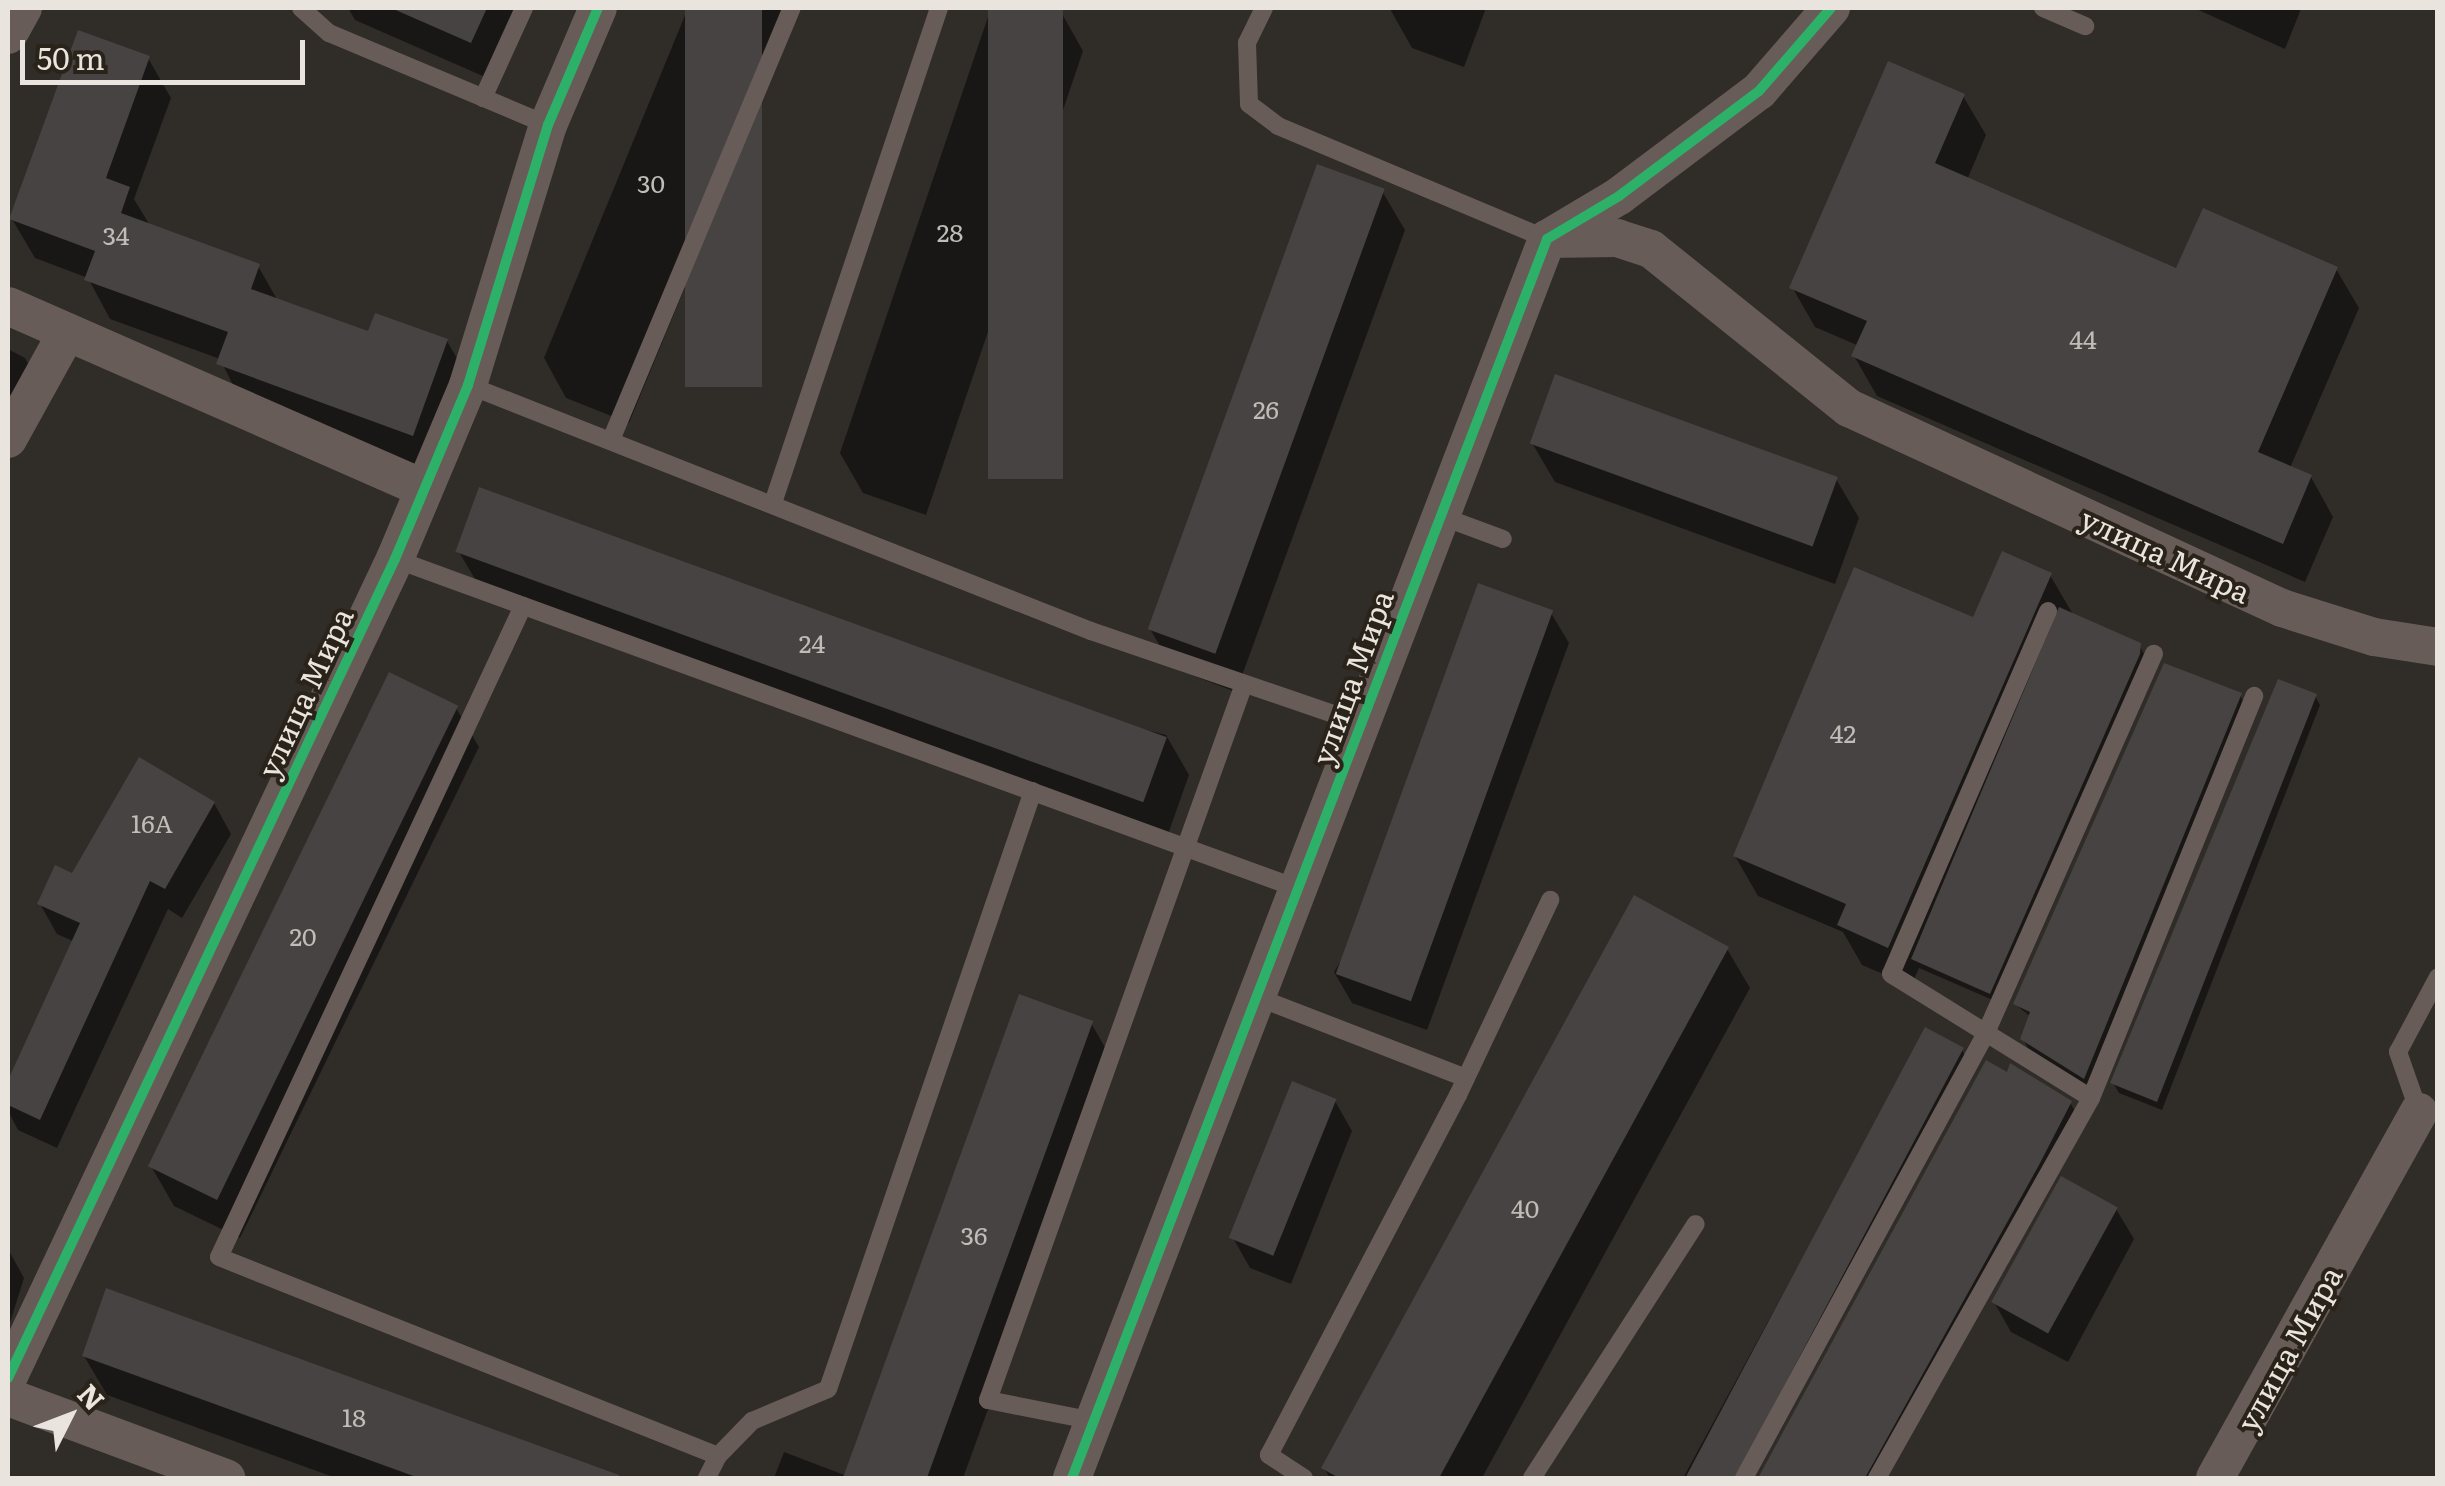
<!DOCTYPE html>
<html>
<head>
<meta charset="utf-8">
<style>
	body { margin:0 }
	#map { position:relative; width:2445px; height:1486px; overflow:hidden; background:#302c28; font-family:Literata,serif }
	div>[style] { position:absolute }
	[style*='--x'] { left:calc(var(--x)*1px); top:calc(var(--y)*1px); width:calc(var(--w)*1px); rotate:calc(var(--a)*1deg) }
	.shadow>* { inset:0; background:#0007 }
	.building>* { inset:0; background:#474342; transform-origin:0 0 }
	.service>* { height:18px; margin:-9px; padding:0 9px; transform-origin:9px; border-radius:9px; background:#675c58 }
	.minor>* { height:38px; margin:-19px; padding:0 19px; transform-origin:19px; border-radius:19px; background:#675c58 }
	.cycleway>* { height:10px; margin:-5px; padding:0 5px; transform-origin:5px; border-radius:5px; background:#2db169 }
	span { translate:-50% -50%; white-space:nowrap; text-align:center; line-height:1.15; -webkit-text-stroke:8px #2a231a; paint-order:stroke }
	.number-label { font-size:25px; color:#c0bcb7 }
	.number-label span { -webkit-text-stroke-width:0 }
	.street-label { font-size:30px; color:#e9e4de }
	.frame { position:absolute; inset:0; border:10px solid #e9e4de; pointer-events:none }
	.north { position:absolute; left:20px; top:1366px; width:100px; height:100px; -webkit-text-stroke:8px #2a231a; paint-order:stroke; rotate:48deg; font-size:28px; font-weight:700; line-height:40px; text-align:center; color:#e9e4de }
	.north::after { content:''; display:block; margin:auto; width:35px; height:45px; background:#e9e4de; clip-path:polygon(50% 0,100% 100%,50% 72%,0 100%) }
	.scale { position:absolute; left:20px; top:40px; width:285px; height:45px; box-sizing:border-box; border:5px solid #e9e4de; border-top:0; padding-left:12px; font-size:30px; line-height:35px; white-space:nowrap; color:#e9e4de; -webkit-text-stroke:8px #2a231a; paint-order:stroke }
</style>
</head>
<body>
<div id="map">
	<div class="shadow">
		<i style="clip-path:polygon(348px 8px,526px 8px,494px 81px,355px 20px)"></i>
		<i style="clip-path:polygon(688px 8px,800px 8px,629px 423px,566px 398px,544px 358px)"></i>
		<i style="clip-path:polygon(991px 8px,1061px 12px,1083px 51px,926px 515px,863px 493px,840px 453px)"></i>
		<i style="clip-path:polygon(1486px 8px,1464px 67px,1412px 48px,1390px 9px)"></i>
		<i style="clip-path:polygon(2194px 8px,2301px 8px,2301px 9px,2285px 49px)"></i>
		<i style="clip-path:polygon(148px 58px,171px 98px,134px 199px,151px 227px,258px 266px,278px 301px,369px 335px,447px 341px,470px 381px,436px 474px,242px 403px,220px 359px,110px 319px,88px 278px,35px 258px,12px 219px)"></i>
		<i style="clip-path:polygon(1963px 96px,1986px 135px,1967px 180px,2178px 272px,2336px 269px,2359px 308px,2290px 468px,2311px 477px,2333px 517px,2305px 582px,1877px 396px,1854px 356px,1859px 346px,1815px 327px,1792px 287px)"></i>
		<i style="clip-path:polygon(1382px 191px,1405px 230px,1236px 692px,1173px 668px,1150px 629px)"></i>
		<i style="clip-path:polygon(8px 349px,25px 358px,43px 389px,8px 454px)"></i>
		<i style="clip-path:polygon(1532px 443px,1836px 479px,1859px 518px,1835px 584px,1555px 482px)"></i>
		<i style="clip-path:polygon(459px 552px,1166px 735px,1189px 775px,1167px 837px,482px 591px)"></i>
		<i style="clip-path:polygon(2050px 575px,2074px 616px,2139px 645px,2144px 654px,1995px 1001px,1919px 968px,1911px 986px,1862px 965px,1843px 932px,1758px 896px,1735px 856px)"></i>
		<i style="clip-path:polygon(1551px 613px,1569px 643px,1427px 1030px,1352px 1003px,1334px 972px)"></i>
		<i style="clip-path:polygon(2240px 695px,2245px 705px,2090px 1087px,2028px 1048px,2023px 1039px,2031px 1017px,2015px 1004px)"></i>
		<i style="clip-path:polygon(2315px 696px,2320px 705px,2162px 1110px,2119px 1093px,2113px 1083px)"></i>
		<i style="clip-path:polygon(456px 708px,479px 747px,240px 1238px,174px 1206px,151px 1166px)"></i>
		<i style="clip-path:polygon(214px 803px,231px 834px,182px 918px,168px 909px,57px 1148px,18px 1130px,8px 1111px,8px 1086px,75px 942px,57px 934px,40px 904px,73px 876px)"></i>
		<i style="clip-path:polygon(1727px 949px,1750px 988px,1482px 1478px,1330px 1478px,1324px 1468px)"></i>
		<i style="clip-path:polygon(1091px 1023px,1114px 1063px,963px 1478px,774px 1478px,784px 1452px,847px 1476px)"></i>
		<i style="clip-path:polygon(1926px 1031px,1962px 1050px,1968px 1061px,1741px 1478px,1683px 1478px)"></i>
		<i style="clip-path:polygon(1986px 1064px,2070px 1103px,2077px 1114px,1877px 1478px,1761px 1478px)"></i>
		<i style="clip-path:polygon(1335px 1101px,1352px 1131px,1291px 1284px,1250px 1268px,1233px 1238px)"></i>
		<i style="clip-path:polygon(2116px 1209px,2134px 1239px,2068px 1362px,2011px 1332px,1994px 1302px)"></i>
		<i style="clip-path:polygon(8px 1249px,24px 1278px,8px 1329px)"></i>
		<i style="clip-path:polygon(107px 1291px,622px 1478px,336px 1478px,107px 1395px,84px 1356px)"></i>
	</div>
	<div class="building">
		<i style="clip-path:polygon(391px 8px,487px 8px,471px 43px)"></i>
		<i style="left:685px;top:8px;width:77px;height:379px"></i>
		<i style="left:988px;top:8px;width:75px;height:471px"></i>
		<i style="clip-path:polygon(78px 30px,150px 56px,106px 178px,130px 187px,121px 213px,260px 264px,251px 289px,368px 331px,375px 313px,448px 339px,413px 436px,216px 364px,228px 332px,84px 280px,95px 251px,9px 219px)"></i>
		<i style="clip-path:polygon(1888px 61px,1965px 94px,1935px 163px,2176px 268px,2203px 208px,2338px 267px,2258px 452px,2312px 475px,2283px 544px,1851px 356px,1867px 321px,1789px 288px)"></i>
		<i style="left:1317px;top:164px;width:72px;height:495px;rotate:20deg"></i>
		<i style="left:1555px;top:374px;width:301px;height:74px;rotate:20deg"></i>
		<i style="left:479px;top:487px;width:732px;height:69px;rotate:20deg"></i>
		<i style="clip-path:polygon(2002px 551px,2052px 573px,1888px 948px,1837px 925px,1846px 904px,1733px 856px,1854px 567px,1973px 617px)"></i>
		<i style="left:1478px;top:583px;width:80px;height:416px;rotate:20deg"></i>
		<i style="clip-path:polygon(2059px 607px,2141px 643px,2140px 654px,1990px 994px,1911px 959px)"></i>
		<i style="clip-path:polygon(2164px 663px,2242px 693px,2084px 1079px,2020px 1039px,2030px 1012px,2013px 1004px)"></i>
		<i style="left:389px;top:672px;width:77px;height:550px;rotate:26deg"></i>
		<i style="clip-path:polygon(2278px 679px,2317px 694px,2157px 1102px,2110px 1083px)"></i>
		<i style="clip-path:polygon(139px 757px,215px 802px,165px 889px,150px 881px,40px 1120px,8px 1105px,8px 1080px,80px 923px,37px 904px,55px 865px,72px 873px)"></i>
		<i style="clip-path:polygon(1634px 895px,1729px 947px,1439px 1478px,1339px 1478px,1321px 1468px)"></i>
		<i style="left:1019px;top:994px;width:79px;height:515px;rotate:20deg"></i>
		<i style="left:1925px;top:1027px;width:44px;height:513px;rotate:28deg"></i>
		<i style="clip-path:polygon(1986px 1060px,2007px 1072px,2010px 1063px,2072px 1101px,2039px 1165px,1865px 1478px,1758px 1478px)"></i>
		<i style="left:1292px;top:1081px;width:48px;height:169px;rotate:22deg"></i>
		<i style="left:2061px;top:1176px;width:65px;height:144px;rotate:29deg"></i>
		<i style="clip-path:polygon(106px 1288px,619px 1475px,618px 1478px,419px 1478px,82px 1356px)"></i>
	</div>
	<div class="service">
		<i style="--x:301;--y:8;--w:38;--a:42"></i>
		<i style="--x:329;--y:33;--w:238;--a:22.8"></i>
		<i style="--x:1264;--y:8;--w:39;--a:116"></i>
		<i style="--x:1247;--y:43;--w:61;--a:88.1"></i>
		<i style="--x:1249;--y:104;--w:36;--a:37"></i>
		<i style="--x:1278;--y:126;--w:292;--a:22.8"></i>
		<i style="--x:2043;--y:8;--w:46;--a:23.2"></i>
		<i style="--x:483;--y:98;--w:99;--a:-65.5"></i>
		<i style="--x:468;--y:385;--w:670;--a:21.55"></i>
		<i style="--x:1091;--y:631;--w:287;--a:18.9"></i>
		<i style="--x:611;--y:440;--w:468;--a:-67.3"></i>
		<i style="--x:773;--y:503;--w:522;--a:-71.46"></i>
		<i style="--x:1438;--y:515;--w:69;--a:20.3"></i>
		<i style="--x:395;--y:559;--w:962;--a:20.05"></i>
		<i style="--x:523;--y:606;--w:718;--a:115.03"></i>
		<i style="--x:219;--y:1257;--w:537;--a:21.74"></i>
		<i style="--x:718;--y:1456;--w:25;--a:117"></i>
		<i style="--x:2048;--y:611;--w:395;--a:113.4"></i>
		<i style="--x:1891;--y:974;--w:235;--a:31.8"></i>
		<i style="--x:2091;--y:1098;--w:434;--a:-67.9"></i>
		<i style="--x:1257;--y:997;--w:224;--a:21.2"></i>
		<i style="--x:2419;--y:1112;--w:64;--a:-109.3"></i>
		<i style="--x:2398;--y:1052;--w:85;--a:-61.9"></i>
		<i style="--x:1094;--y:1421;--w:108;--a:-168.8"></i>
		<i style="--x:988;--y:1400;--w:760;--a:-70.33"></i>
		<i style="--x:718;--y:1456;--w:49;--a:-45.8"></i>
		<i style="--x:752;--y:1421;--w:82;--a:-22.8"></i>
		<i style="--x:828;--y:1389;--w:632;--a:-71.08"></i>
		<i style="--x:1304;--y:1478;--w:42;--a:-146.7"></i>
		<i style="--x:1269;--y:1455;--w:407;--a:-62.3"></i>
		<i style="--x:1458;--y:1095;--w:216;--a:-64.7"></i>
		<i style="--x:1532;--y:1478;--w:302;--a:-57.2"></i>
		<i style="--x:1744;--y:1478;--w:504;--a:-61.45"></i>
		<i style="--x:1985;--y:1035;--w:417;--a:-66.1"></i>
		<i style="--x:1877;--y:1478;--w:436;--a:-60.6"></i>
	</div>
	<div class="minor">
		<i style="--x:8;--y:35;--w:31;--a:-61"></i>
		<i style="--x:1547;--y:239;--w:70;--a:-0.8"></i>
		<i style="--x:1617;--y:238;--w:36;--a:18"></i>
		<i style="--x:1651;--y:249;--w:254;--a:38.8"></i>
		<i style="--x:1849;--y:408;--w:477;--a:24.8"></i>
		<i style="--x:2282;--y:608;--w:96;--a:17.5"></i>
		<i style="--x:2374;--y:637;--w:65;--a:8.9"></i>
		<i style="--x:8;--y:306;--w:454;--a:23.7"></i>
		<i style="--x:8;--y:439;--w:120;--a:-61.1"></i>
		<i style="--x:8;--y:1378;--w:906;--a:-64.71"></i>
		<i style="--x:395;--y:559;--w:189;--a:-67.2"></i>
		<i style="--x:468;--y:385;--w:272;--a:-72.9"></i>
		<i style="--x:548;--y:125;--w:127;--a:-66.9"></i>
		<i style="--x:8;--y:1397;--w:233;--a:20.4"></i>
		<i style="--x:1072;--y:1478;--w:1327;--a:-69.02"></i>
		<i style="--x:1547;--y:239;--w:84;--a:-30.8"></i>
		<i style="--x:1619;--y:196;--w:175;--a:-36.9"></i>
		<i style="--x:1759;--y:91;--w:110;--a:-49.1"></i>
		<i style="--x:2215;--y:1478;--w:419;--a:-60.9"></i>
	</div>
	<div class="cycleway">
		<i style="--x:8;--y:1378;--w:906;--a:-64.71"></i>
		<i style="--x:395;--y:559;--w:189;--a:-67.2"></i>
		<i style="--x:468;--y:385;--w:272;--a:-72.9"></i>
		<i style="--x:548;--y:125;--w:127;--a:-66.9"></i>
		<i style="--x:1072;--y:1478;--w:1327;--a:-69.02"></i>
		<i style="--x:1547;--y:239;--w:84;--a:-30.8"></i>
		<i style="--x:1619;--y:196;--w:175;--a:-36.9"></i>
		<i style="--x:1759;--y:91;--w:110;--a:-49.1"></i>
	</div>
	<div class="number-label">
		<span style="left:651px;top:183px">30</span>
		<span style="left:950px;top:232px">28</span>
		<span style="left:116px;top:235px">34</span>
		<span style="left:2083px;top:339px">44</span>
		<span style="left:1266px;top:409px">26</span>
		<span style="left:812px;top:643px">24</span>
		<span style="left:1843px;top:733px">42</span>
		<span style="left:152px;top:823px">16А</span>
		<span style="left:303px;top:936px">20</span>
		<span style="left:1525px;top:1208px">40</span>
		<span style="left:974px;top:1235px">36</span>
		<span style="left:354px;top:1417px">18</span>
	</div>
	<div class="street-label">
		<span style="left:2166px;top:554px;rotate:25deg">улица Мира</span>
		<span style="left:1351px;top:677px;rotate:-70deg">улица Мира</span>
		<span style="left:304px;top:692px;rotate:-65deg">улица Мира</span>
		<span style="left:2288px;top:1348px;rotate:-61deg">улица Мира</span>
	</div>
	<div class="frame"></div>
	<div class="north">N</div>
	<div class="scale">50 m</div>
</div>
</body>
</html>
